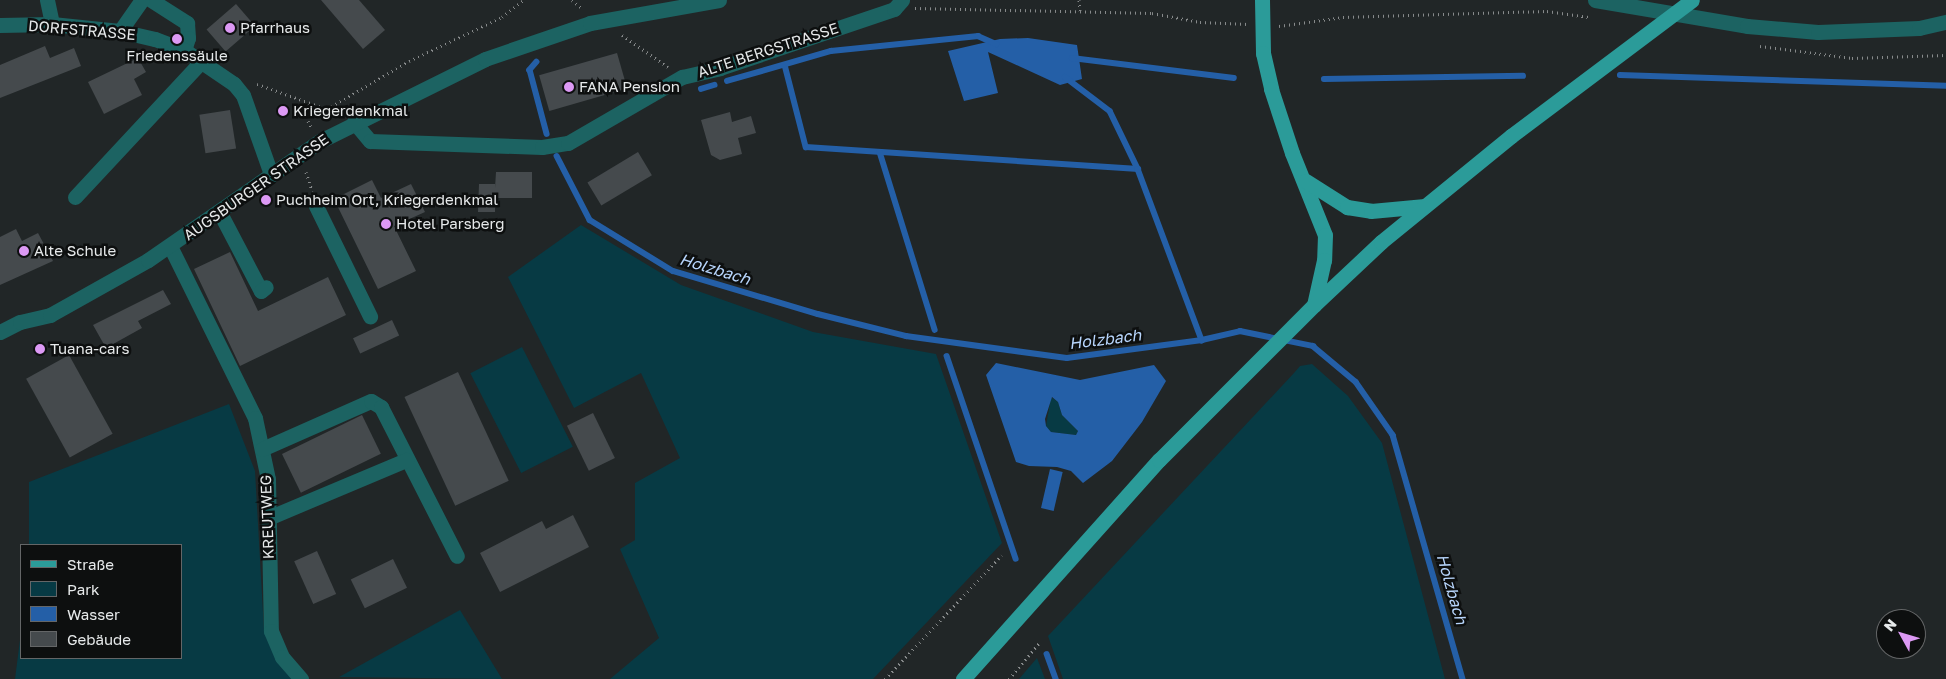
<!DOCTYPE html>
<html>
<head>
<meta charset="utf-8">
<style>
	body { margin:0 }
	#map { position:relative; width:1946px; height:679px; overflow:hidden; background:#212627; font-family:"Golos Text",sans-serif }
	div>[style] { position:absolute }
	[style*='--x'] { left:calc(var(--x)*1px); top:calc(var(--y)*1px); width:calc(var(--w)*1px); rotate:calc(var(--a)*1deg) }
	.green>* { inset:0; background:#073a44; transform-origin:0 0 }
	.water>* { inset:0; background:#245fa7; transform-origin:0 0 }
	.stream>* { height:5.5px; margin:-2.75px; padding:0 2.75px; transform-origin:2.75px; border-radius:2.75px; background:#245fa7 }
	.building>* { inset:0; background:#454a4d; transform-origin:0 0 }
	.path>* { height:3px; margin-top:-1.5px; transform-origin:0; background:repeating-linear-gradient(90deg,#878a8b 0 1px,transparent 0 5px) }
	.minor>* { height:15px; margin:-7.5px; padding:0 7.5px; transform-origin:7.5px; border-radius:7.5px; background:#1c6362 }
	.major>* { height:15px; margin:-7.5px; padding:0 7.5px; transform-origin:7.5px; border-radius:7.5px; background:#2b9b99 }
	.dots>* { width:14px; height:14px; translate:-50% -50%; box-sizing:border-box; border:2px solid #0d0f0f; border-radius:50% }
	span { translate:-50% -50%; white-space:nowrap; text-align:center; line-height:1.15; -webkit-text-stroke:5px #0d0f0f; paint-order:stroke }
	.poi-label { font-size:15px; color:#e6e9ea }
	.left { translate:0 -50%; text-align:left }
	.street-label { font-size:15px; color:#e6e9ea }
	.water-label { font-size:16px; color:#b7d5fc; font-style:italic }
	.legend { position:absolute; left:20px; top:544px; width:162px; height:115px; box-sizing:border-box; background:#0d0f0f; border:1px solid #646667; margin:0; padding:6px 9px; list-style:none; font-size:15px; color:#e6e9ea }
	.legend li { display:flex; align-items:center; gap:10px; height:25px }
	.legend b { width:25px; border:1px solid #646667 }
	.north { position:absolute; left:1876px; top:609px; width:50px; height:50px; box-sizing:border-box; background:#0d0f0f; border:1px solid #646667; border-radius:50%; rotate:309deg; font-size:14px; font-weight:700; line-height:20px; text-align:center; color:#e6e9ea }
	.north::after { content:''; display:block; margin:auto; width:18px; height:22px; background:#dc99f4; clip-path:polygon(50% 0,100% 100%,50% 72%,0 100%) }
</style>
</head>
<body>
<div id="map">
	<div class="green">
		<i style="clip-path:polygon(581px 225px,681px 285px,813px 332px,936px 354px,1002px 543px,873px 679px,610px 679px,659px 638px,620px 549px,635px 540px,635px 483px,680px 458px,641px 373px,574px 408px,508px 277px)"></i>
		<i style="left:522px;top:347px;width:112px;height:58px;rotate:63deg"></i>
		<i style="clip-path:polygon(1312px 364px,1348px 396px,1382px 443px,1445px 679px,1063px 679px,1048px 636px,1294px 373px,1300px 366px)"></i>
		<i style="clip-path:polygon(1051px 397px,1058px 402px,1062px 415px,1078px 431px,1076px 435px,1051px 432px,1046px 426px)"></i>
		<i style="clip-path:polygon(229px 404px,255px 471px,264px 630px,293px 679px,15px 679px,21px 632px,21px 658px,181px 658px,181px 545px,29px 545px,29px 482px)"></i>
		<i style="clip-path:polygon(460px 610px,502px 679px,339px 677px)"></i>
		<i style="clip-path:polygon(1037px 658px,1045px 679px,1019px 679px)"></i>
	</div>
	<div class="water">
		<i style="clip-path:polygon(1028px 38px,1077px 45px,1082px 79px,1060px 85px,988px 52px,998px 93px,964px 101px,948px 51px,1000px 39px)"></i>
		<i style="clip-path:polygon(evenodd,996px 363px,1080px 380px,1154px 365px,1166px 381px,1142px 422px,1112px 461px,1083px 483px,1071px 471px,1057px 467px,1029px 466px,1016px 462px,986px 375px,996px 363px,1052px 397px,1058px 402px,1062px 415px,1078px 431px,1076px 435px,1051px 432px,1046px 426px,1045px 419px,1052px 397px)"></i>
		<i style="left:1050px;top:469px;width:13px;height:40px;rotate:13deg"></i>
	</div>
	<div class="stream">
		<i style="--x:1072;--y:58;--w:163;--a:7"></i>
		<i style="--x:537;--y:62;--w:11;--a:131"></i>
		<i style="--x:530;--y:70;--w:66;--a:75.1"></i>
		<i style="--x:785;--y:65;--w:85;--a:75.6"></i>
		<i style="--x:806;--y:147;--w:333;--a:3.8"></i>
		<i style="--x:1620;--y:75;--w:326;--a:1.9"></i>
		<i style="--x:1065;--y:77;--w:56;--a:37.1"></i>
		<i style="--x:1110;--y:111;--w:64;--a:64.2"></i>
		<i style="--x:1138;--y:169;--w:183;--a:69.5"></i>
		<i style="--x:1324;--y:79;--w:199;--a:-0.9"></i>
		<i style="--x:727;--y:81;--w:108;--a:-16.1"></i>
		<i style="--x:831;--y:51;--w:148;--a:-5.8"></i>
		<i style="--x:978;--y:36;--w:20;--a:24"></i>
		<i style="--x:701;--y:89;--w:14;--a:-17"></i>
		<i style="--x:880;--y:152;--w:186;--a:72.8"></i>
		<i style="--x:557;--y:156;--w:72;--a:62.7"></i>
		<i style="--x:590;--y:220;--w:97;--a:31.6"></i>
		<i style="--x:673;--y:271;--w:151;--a:16.5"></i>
		<i style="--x:818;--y:314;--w:91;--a:14"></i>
		<i style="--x:906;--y:336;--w:162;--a:7.8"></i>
		<i style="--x:1067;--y:358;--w:136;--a:-7.6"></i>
		<i style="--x:1202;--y:340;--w:39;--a:-13"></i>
		<i style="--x:1240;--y:331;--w:75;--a:11.6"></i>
		<i style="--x:1313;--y:346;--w:56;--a:39.9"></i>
		<i style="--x:1356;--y:382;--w:65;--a:55.1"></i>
		<i style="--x:1393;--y:435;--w:254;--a:74"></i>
		<i style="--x:947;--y:356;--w:214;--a:71.2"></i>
		<i style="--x:1047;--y:654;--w:27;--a:70"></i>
	</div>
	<div class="building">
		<i style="clip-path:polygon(321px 0,359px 0,385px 30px,363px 49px)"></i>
		<i style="left:236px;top:4px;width:29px;height:39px;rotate:49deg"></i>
		<i style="clip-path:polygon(45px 46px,50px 58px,74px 48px,81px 66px,0 98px,0 65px)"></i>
		<i style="left:617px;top:53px;width:37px;height:81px;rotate:74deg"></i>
		<i style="clip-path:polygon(138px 58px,146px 72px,134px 79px,142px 95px,104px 114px,88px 82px)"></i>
		<i style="left:230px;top:110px;width:39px;height:31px;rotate:81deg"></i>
		<i style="clip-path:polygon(730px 112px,732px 122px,751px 116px,756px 133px,738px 138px,742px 154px,720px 160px,711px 155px,701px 120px)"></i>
		<i style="left:638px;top:152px;width:27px;height:59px;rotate:59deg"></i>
		<i style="clip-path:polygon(496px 172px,532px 172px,532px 198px,495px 198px,495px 212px,478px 212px,479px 184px,495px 184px,495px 188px)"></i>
		<i style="clip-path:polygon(372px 180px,381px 198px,411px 184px,425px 212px,394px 226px,416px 271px,378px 289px,334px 199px)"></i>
		<i style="clip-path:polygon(16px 229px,22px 241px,38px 233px,53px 261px,0 285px,0 237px)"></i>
		<i style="clip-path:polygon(230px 252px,258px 311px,328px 277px,346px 315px,240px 366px,194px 269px)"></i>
		<i style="clip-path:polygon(163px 290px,171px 304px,138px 321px,142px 328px,106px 348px,93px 325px)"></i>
		<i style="left:392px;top:320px;width:17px;height:43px;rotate:65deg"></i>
		<i style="left:69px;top:355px;width:90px;height:49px;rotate:61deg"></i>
		<i style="left:458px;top:372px;width:120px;height:59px;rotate:65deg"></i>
		<i style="left:593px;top:413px;width:50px;height:29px;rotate:64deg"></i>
		<i style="left:362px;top:415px;width:43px;height:89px;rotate:64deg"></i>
		<i style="clip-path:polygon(573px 515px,589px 547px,500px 592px,480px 553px,542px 521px,546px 529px)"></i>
		<i style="left:317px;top:551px;width:47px;height:25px;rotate:66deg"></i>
		<i style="left:393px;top:559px;width:32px;height:47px;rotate:64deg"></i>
	</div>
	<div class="path">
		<i style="--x:572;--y:0;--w:13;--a:39"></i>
		<i style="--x:1079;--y:0;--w:11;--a:85"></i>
		<i style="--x:915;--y:8;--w:237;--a:1.2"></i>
		<i style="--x:1152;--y:13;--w:49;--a:10.6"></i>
		<i style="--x:1200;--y:22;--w:48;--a:2.4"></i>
		<i style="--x:1279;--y:26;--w:65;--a:-8"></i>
		<i style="--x:1343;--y:17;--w:204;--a:-1.7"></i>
		<i style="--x:1547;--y:11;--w:42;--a:8.1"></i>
		<i style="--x:622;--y:35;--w:56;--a:34.8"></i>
		<i style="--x:1760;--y:46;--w:93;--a:7.4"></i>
		<i style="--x:1852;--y:58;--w:94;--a:-1.8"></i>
		<i style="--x:257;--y:84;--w:74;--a:19.7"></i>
		<i style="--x:327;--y:109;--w:95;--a:-30.3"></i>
		<i style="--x:409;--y:61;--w:103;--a:-25.3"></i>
		<i style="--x:502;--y:17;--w:28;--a:-38"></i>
		<i style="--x:308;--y:121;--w:9;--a:63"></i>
		<i style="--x:306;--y:172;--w:20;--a:72"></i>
		<i style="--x:885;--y:679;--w:170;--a:-46.7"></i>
		<i style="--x:1009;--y:679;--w:48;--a:-50"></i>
	</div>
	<div class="minor">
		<i style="--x:47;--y:0;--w:25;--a:78"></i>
		<i style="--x:151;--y:0;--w:43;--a:32.6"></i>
		<i style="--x:187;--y:23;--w:15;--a:86"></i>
		<i style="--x:188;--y:38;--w:13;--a:108"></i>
		<i style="--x:1595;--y:0;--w:154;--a:9.7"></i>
		<i style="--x:1747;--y:26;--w:71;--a:4.8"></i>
		<i style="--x:1818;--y:32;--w:101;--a:-2.3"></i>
		<i style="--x:1919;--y:28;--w:28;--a:-13"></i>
		<i style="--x:0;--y:25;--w:52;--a:-1.1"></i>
		<i style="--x:52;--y:24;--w:68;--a:5.9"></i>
		<i style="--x:120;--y:31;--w:36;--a:13"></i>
		<i style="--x:155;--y:39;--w:31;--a:21"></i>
		<i style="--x:184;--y:50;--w:60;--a:34.2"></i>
		<i style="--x:234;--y:84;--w:14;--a:51"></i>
		<i style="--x:243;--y:95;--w:84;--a:70.5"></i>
		<i style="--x:120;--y:31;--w:38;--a:-55"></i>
		<i style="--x:354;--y:122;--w:25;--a:50"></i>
		<i style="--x:370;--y:141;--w:172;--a:2"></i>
		<i style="--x:542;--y:147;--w:26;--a:-9"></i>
		<i style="--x:568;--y:143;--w:132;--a:-30.1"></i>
		<i style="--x:682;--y:77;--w:39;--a:-13"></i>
		<i style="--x:720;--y:68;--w:184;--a:-18.7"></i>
		<i style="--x:894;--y:9;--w:12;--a:-48"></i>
		<i style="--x:75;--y:197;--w:186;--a:-47"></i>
		<i style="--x:316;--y:206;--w:123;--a:63.9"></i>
		<i style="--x:220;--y:213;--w:88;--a:62.3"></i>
		<i style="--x:261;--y:291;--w:6;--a:-39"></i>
		<i style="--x:170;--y:246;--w:192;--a:63.7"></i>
		<i style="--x:255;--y:418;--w:62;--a:78"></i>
		<i style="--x:268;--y:479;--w:152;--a:88.9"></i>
		<i style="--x:271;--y:631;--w:28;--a:67"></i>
		<i style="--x:282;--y:657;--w:29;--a:49"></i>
		<i style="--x:0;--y:332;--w:22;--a:-27"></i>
		<i style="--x:20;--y:322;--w:31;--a:-13"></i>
		<i style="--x:50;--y:315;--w:112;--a:-29.3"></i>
		<i style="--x:148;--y:260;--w:209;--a:-34.7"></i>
		<i style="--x:320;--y:141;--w:184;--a:-26.4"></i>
		<i style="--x:485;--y:59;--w:111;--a:-18.9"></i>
		<i style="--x:590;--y:23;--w:131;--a:-10.1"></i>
		<i style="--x:262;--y:449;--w:119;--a:-23.8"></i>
		<i style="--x:371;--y:401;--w:12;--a:31"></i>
		<i style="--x:381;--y:407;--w:167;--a:63"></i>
		<i style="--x:268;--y:518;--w:150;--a:-22.8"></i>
	</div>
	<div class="major">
		<i style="--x:1262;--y:0;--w:53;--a:88.9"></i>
		<i style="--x:1263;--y:53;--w:37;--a:77"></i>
		<i style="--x:1271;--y:89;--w:67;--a:71.8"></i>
		<i style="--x:1292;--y:153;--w:88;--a:68.1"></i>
		<i style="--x:1325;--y:235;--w:25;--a:92"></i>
		<i style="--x:1324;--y:260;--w:46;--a:102.5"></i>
		<i style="--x:1306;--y:181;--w:49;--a:32.4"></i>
		<i style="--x:1347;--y:207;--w:24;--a:9"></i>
		<i style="--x:1371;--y:211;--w:54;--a:-5.3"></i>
		<i style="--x:963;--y:679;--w:294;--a:-48.2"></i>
		<i style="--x:1159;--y:460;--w:219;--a:-45"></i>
		<i style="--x:1314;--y:305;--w:92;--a:-43.2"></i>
		<i style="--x:1381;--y:242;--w:168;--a:-39.2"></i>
		<i style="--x:1511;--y:136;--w:226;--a:-36.9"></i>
	</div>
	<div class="dots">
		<i style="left:230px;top:28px;background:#dc99f4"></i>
		<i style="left:177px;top:39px;background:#dc99f4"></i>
		<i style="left:569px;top:87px;background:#dc99f4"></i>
		<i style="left:283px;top:111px;background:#dc99f4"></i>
		<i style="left:266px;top:200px;background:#dc99f4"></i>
		<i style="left:386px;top:224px;background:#dc99f4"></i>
		<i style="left:24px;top:251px;background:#dc99f4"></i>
		<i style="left:40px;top:349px;background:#dc99f4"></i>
	</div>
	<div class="poi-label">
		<span class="left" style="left:240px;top:28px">Pfarrhaus</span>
		<span style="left:177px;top:56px">Friedenssäule</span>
		<span class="left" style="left:579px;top:87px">FANA Pension</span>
		<span class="left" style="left:293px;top:111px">Kriegerdenkmal</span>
		<span class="left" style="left:276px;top:200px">Puchheim Ort, Kriegerdenkmal</span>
		<span class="left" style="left:396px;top:224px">Hotel Parsberg</span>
		<span class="left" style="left:34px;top:251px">Alte Schule</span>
		<span class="left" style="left:50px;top:349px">Tuana-cars</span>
	</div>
	<div class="street-label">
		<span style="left:82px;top:30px;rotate:5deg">DORFSTRASSE</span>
		<span style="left:768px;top:50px;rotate:-18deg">ALTE BERGSTRASSE</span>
		<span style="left:256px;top:187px;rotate:-35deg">AUGSBURGER STRASSE</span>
		<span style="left:267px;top:517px;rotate:-92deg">KREUTWEG</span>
	</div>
	<div class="water-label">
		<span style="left:715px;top:269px;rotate:17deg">Holzbach</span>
		<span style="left:1105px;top:339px;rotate:-7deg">Holzbach</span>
		<span style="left:1452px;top:589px;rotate:74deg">Holzbach</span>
	</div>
	<ul class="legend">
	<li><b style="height:6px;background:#2b9b99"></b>Straße</li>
	<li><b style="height:14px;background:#073a44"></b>Park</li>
	<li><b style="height:14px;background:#245fa7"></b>Wasser</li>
	<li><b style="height:14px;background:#454a4d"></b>Gebäude</li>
	</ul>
	<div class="north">N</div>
</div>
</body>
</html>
